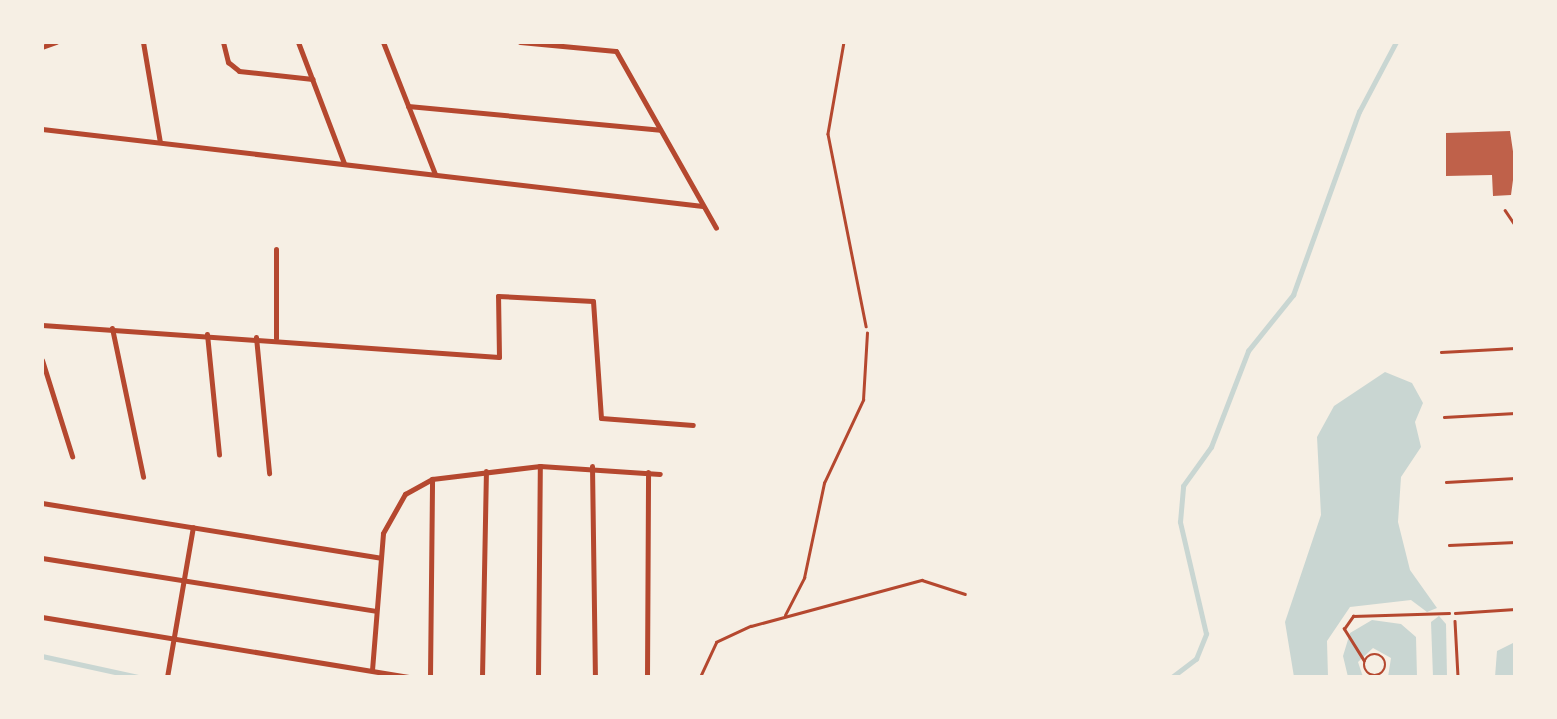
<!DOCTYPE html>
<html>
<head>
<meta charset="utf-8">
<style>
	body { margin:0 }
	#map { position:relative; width:1557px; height:719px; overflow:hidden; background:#f6efe4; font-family:Ubuntu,sans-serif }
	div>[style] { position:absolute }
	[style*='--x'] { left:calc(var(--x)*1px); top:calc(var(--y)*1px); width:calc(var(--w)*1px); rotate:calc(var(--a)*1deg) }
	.water>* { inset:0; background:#c9d6d2 }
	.stream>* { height:4.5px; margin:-2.25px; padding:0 2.25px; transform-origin:2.25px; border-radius:2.25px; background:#c9d6d2 }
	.building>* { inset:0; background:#bf614a }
	.path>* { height:2.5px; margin:-1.25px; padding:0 1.25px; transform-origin:1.25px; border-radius:1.25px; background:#b5482f }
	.path>.ring { margin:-1.25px; padding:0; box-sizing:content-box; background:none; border:2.5px solid #b5482f; border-radius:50% }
	.service>* { height:2.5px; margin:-1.25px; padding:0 1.25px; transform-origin:1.25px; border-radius:1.25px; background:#b5482f }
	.minor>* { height:5px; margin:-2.5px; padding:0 2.5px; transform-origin:2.5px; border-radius:2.5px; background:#b5482f }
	span { translate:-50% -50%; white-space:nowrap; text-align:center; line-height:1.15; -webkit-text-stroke:5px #f6efe4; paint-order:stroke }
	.frame { position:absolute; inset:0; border:44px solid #f6efe4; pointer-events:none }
</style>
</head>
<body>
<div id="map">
	<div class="water">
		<i style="clip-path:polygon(1385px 372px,1412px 383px,1423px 403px,1415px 422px,1421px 447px,1401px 477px,1398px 522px,1410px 570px,1437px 608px,1427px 612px,1411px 600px,1350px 607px,1327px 641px,1328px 677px,1294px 677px,1285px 622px,1321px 515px,1317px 437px,1334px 406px)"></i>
		<i style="clip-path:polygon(1439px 616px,1446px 624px,1447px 677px,1433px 677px,1431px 622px)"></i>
		<i style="clip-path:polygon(1372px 620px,1401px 624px,1416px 637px,1417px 677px,1388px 677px,1391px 658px,1373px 648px,1358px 662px,1363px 677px,1348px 677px,1343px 656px,1350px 633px)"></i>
		<i style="clip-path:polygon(1515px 642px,1515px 677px,1495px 677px,1497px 651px)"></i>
	</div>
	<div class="stream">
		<i style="--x:42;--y:656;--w:98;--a:12.3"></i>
		<i style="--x:1172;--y:677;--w:30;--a:-37"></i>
		<i style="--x:1196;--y:659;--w:27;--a:-68"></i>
		<i style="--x:1206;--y:634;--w:115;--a:-103.1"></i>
		<i style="--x:1180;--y:522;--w:36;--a:-85"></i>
		<i style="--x:1183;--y:486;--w:48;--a:-54.3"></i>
		<i style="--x:1211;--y:447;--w:103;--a:-68.9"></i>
		<i style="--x:1248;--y:351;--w:72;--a:-51.2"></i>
		<i style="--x:1293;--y:295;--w:195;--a:-70.2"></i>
		<i style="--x:1359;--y:112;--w:79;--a:-62.1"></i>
	</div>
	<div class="building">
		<i style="clip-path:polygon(1510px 131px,1515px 165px,1511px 195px,1493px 196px,1492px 175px,1446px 176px,1446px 133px)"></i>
	</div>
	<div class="path">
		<i style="--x:844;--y:42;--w:93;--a:99.9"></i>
		<i style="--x:828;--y:134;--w:196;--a:78.8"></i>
		<i style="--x:1441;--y:352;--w:74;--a:-3.1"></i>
		<i style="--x:1444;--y:417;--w:71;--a:-3.2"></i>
		<i style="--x:1446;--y:482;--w:69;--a:-3.3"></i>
		<i style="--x:1449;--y:545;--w:66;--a:-2.6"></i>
		<i style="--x:1455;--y:621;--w:56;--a:86.9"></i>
		<i class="ring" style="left:1364px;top:654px;width:19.5px;height:19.5px"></i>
		<i style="--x:1364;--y:661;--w:38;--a:-122"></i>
		<i style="--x:1344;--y:629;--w:16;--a:-55"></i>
		<i style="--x:1353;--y:616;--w:96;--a:-1.8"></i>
	</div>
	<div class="service">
		<i style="--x:1505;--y:210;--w:18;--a:56"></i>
		<i style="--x:1455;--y:613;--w:60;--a:-3.8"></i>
		<i style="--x:785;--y:615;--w:42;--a:-62.8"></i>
		<i style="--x:804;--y:578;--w:97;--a:-78.1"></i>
		<i style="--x:824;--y:483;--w:92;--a:-64.8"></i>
		<i style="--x:863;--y:400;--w:67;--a:-86.6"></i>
		<i style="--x:700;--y:677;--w:38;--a:-65"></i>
		<i style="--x:716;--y:642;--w:38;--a:-25"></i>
		<i style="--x:751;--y:626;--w:177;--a:-15.1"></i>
		<i style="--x:922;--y:580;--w:45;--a:18"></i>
	</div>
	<div class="minor">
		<i style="--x:143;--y:42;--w:101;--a:80.4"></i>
		<i style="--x:223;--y:42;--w:21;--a:76"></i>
		<i style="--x:228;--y:62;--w:14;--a:39"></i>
		<i style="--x:239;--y:71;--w:74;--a:6.2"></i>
		<i style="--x:298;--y:42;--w:129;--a:69.2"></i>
		<i style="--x:383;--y:42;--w:142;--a:68.5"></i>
		<i style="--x:520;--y:42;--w:96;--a:5.4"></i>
		<i style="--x:42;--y:47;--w:15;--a:-20"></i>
		<i style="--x:616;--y:51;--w:203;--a:60.5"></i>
		<i style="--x:408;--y:106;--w:253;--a:5.4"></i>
		<i style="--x:42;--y:129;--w:665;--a:6.64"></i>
		<i style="--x:276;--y:249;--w:89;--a:90"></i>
		<i style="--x:42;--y:325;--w:458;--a:4"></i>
		<i style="--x:499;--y:357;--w:61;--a:-90.9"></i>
		<i style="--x:498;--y:296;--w:95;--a:3"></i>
		<i style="--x:593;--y:301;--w:117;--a:86.1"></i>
		<i style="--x:601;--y:418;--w:92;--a:4.4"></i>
		<i style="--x:112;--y:328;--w:152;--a:78.2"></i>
		<i style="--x:207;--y:334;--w:121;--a:84.3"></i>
		<i style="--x:256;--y:337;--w:137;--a:84.5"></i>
		<i style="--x:42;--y:360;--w:101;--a:72.6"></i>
		<i style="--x:592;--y:466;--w:211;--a:89.2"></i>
		<i style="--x:42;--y:503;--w:343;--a:9.2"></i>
		<i style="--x:42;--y:558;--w:338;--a:9"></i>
		<i style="--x:42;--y:617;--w:373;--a:9.3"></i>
		<i style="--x:372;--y:670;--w:137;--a:-85.4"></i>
		<i style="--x:383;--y:533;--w:45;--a:-60.6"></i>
		<i style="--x:405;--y:494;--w:31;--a:-29"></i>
		<i style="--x:432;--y:479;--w:109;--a:-6.9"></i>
		<i style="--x:540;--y:466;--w:120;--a:3.8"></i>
		<i style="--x:167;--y:677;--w:152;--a:-80.2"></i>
		<i style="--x:430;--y:677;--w:198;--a:-89.4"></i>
		<i style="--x:482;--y:677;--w:206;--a:-88.9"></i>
		<i style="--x:538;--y:677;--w:211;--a:-89.5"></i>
		<i style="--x:647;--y:677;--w:205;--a:-89.7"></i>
	</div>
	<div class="frame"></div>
</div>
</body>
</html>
